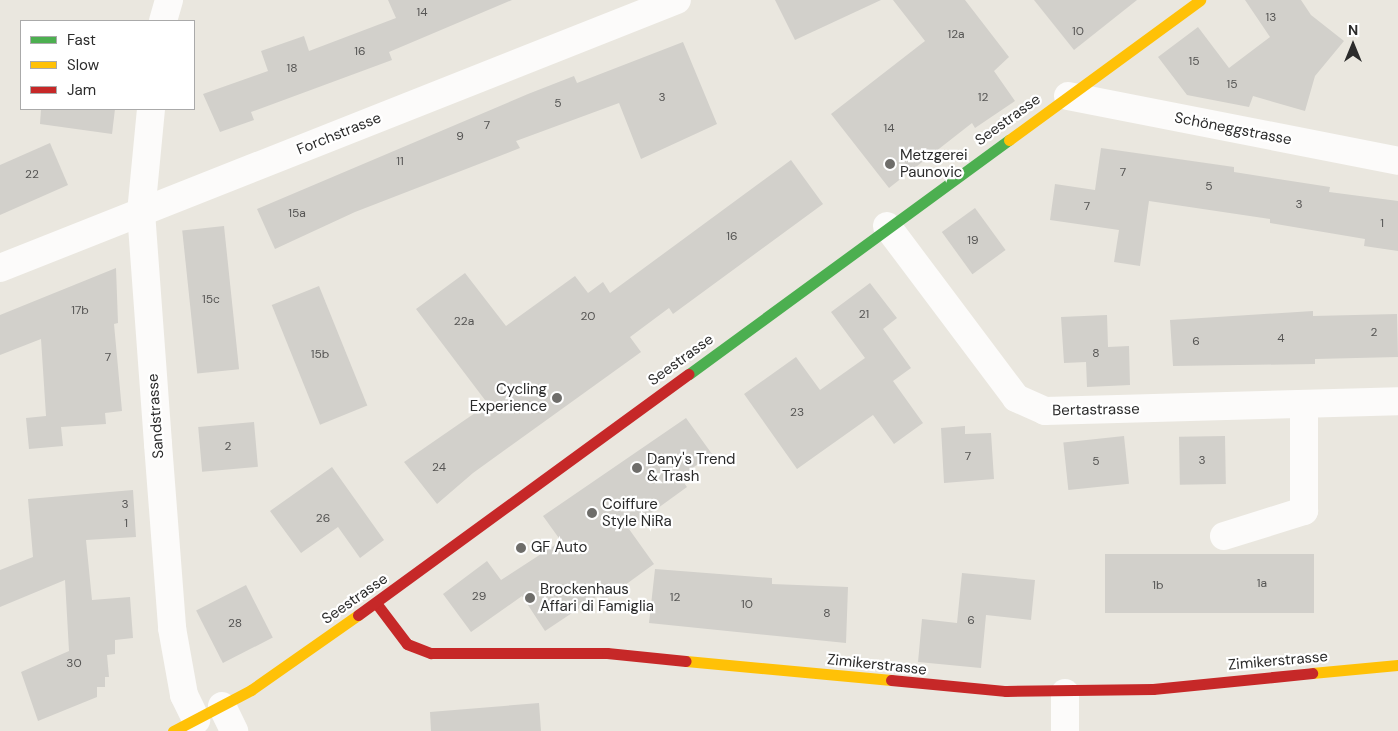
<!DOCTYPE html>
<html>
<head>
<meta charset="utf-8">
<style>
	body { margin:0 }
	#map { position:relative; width:1398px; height:731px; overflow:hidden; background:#eae7df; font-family:"DM Sans",sans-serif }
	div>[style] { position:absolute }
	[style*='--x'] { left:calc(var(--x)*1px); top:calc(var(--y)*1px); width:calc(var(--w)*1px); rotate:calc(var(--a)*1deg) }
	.building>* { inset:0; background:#d2d0cb; transform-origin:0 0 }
	.street>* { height:28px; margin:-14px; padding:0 14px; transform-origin:14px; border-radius:14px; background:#fcfbfa }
	.fast>* { height:11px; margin:-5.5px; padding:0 5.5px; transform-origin:5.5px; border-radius:5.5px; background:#4caf50 }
	.slow>* { height:11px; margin:-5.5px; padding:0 5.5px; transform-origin:5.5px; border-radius:5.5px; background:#ffc107 }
	.jam>* { height:11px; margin:-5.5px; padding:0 5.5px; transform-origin:5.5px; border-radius:5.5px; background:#c62828 }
	.dots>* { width:14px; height:14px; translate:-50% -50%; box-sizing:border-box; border:2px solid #fff; border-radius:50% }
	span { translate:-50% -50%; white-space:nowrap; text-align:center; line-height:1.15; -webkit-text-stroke:4.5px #fff; paint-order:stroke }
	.number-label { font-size:12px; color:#565554 }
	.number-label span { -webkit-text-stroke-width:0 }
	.street-label { font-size:15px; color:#2b2b2b }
	.poi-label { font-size:15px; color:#2b2b2b }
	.left { translate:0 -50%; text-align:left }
	.right { translate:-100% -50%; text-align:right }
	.legend { position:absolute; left:20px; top:20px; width:175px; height:90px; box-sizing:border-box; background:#fff; border:1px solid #aaa; margin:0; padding:6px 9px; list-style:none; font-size:15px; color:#2b2b2b }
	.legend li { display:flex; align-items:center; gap:10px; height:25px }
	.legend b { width:25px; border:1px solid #aaa }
	.north { position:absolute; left:1328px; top:20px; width:50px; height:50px; -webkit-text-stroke:4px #fff; paint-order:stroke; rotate:0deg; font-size:14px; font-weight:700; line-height:20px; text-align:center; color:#2b2b2b }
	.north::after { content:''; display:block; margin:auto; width:18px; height:22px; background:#2b2b2b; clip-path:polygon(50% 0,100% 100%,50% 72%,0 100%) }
</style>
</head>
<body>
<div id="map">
	<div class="building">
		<i style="clip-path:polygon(388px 0,512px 0,389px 52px,392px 60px,251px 112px,254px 120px,220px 132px,203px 94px,268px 71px,261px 51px,304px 36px,309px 51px,396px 18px)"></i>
		<i style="clip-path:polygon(775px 0,881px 0,795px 40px)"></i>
		<i style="clip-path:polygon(893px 0,965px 0,1009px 57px,994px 71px,1015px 101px,975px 128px,972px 123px,889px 188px,831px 114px,925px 41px)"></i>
		<i style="clip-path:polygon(1034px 0,1137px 0,1074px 50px)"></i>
		<i style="clip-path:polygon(1245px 0,1301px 0,1311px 15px,1344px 41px,1315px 76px,1305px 111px,1253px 96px,1249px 107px,1187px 95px,1158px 57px,1198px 27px,1229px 68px,1270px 37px)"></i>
		<i style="clip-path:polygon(683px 42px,717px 124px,641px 159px,619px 103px,516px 141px,520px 148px,355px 212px,275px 249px,257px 209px,528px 94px,574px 76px,577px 83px)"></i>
		<i style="clip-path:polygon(41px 109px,115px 109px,112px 134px,40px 124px)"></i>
		<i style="clip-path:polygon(50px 143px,68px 185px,0 215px,0 165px)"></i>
		<i style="clip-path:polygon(1101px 148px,1234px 167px,1234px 172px,1330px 187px,1329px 192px,1398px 201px,1398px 251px,1364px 246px,1365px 239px,1270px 223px,1270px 219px,1149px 201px,1140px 266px,1114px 262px,1119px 230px,1050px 220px,1055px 184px,1095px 190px)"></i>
		<i style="clip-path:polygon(791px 160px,823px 204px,673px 314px,669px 308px,630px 337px,641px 352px,473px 473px,437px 504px,404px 462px,488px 404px,416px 309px,465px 273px,506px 326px,575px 276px,588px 293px,603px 282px,610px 293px)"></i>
		<i style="left:975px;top:208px;width:52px;height:41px;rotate:54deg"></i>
		<i style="left:224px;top:226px;width:144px;height:42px;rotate:84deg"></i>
		<i style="clip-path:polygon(116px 268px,118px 323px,114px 324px,122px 411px,105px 413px,106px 424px,61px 427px,63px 446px,29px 449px,26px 418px,46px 416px,41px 339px,0 355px,0 315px)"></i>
		<i style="clip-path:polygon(870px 283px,897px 318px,883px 329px,911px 368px,893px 381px,923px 423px,894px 444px,873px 415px,797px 469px,744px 394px,796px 357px,820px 390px,865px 358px,831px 312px)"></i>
		<i style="left:319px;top:286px;width:129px;height:51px;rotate:68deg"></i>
		<i style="clip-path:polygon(1313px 311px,1313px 316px,1397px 314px,1398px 357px,1315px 359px,1315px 364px,1173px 366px,1170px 320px)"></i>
		<i style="clip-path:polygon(1107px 315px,1108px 347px,1129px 346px,1130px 385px,1087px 387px,1086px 362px,1064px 363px,1061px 317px)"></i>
		<i style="clip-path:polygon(686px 418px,712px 454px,680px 477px,687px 487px,629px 529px,654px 564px,603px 601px,599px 595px,545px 631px,522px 596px,471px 632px,443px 594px,487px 561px,501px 580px,561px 541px,543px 516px)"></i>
		<i style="left:254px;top:422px;width:45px;height:56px;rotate:85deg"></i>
		<i style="clip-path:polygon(965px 426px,965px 434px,991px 433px,994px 479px,944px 483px,941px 428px)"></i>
		<i style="left:1124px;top:436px;width:48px;height:61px;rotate:84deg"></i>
		<i style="left:1225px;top:436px;width:48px;height:46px;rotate:89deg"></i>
		<i style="clip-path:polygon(332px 467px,384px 540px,360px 558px,338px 527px,301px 553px,270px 511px)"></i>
		<i style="clip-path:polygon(133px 490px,136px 537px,86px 540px,92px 600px,130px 597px,133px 638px,115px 640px,115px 654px,107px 655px,109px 677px,105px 677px,105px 687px,97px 687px,97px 697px,38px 721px,21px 672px,69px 651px,65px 580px,0 607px,0 570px,33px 557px,28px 499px)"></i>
		<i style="left:1314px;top:554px;width:59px;height:209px;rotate:90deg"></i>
		<i style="clip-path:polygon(655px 569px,772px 578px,772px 584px,848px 587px,846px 643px,649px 623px)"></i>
		<i style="clip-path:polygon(962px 573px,1035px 580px,1031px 620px,986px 615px,981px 668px,918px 662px,922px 619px,957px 623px)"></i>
		<i style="left:246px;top:585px;width:59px;height:56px;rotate:63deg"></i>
		<i style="clip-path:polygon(539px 703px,541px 731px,431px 731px,430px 712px)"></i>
	</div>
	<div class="street">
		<i style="--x:163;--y:21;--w:22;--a:-74"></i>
		<i style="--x:1068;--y:96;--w:336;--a:11.1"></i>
		<i style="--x:151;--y:109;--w:103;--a:95.5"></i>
		<i style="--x:141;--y:212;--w:233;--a:85.8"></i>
		<i style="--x:158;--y:444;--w:185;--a:85.6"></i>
		<i style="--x:172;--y:628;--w:68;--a:79.8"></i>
		<i style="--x:184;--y:695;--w:28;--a:64"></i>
		<i style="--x:887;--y:226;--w:215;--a:53.1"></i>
		<i style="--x:1016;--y:398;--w:32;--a:24"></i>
		<i style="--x:1045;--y:411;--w:353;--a:-1.6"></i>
		<i style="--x:0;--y:268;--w:728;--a:-21.6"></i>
		<i style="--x:1224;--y:536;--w:84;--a:-17.4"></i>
		<i style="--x:1304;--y:511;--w:107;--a:-90"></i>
		<i style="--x:1065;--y:693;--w:38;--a:90"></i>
		<i style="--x:222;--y:706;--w:28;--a:64"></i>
	</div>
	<div class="fast">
		<i style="--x:689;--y:374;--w:396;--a:-36.2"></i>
	</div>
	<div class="slow">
		<i style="--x:1009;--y:140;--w:237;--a:-36.2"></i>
		<i style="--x:686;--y:661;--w:206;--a:5.3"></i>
		<i style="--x:1312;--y:673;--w:86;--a:-5.3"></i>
		<i style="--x:173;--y:731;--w:88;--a:-27.7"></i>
		<i style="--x:251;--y:690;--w:131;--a:-35"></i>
	</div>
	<div class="jam">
		<i style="--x:376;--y:603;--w:51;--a:52.9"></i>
		<i style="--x:407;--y:644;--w:26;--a:21"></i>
		<i style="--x:431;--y:653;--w:176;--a:0"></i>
		<i style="--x:607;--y:653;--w:79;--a:5.8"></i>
		<i style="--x:358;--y:615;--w:409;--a:-36.1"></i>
		<i style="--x:891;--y:680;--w:116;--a:5.5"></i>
		<i style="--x:1006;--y:691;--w:147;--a:-0.8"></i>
		<i style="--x:1153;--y:689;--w:160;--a:-5.7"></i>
	</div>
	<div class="dots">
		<i style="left:890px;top:164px;background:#6e6d6a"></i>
		<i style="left:557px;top:398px;background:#6e6d6a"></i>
		<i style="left:637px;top:468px;background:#6e6d6a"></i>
		<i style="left:592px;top:513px;background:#6e6d6a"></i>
		<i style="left:521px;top:548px;background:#6e6d6a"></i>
		<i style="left:530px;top:598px;background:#6e6d6a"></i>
	</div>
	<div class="number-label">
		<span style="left:422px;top:13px">14</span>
		<span style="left:1271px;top:18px">13</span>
		<span style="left:1078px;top:32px">10</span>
		<span style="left:956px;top:35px">12a</span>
		<span style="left:360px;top:52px">16</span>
		<span style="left:1194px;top:62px">15</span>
		<span style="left:292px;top:69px">18</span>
		<span style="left:1232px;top:85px">15</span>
		<span style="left:662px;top:98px">3</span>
		<span style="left:983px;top:98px">12</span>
		<span style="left:558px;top:104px">5</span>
		<span style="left:487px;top:126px">7</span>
		<span style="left:889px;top:129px">14</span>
		<span style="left:460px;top:137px">9</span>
		<span style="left:400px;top:162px">11</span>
		<span style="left:1123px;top:173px">7</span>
		<span style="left:32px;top:175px">22</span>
		<span style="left:1209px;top:187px">5</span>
		<span style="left:1299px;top:205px">3</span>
		<span style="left:1087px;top:207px">7</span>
		<span style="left:297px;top:214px">15a</span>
		<span style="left:1382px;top:224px">1</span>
		<span style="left:732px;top:237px">16</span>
		<span style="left:973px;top:241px">19</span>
		<span style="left:211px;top:300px">15c</span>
		<span style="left:80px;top:311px">17b</span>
		<span style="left:864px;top:315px">21</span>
		<span style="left:588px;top:317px">20</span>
		<span style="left:464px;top:322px">22a</span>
		<span style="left:1374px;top:333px">2</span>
		<span style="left:1281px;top:339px">4</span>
		<span style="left:1196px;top:342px">6</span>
		<span style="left:1096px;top:354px">8</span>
		<span style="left:320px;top:355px">15b</span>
		<span style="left:108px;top:358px">7</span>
		<span style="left:797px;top:413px">23</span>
		<span style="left:228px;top:447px">2</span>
		<span style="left:968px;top:457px">7</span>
		<span style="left:1202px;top:461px">3</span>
		<span style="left:1096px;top:462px">5</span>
		<span style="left:439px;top:468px">24</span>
		<span style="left:125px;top:505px">3</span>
		<span style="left:323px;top:519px">26</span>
		<span style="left:126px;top:524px">1</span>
		<span style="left:1262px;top:584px">1a</span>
		<span style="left:1158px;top:586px">1b</span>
		<span style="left:479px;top:597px">29</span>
		<span style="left:675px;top:598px">12</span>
		<span style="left:747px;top:605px">10</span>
		<span style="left:827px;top:614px">8</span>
		<span style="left:971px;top:621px">6</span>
		<span style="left:235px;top:624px">28</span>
		<span style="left:74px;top:664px">30</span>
	</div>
	<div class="street-label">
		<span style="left:1008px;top:120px;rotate:-36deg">Seestrasse</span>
		<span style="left:1233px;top:129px;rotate:11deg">Schöneggstrasse</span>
		<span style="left:339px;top:134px;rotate:-22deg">Forchstrasse</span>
		<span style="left:681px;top:360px;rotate:-36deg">Seestrasse</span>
		<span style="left:1096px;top:410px;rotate:-1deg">Bertastrasse</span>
		<span style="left:156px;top:416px;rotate:-94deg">Sandstrasse</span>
		<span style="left:355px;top:599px;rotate:-35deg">Seestrasse</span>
		<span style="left:1278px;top:661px;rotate:-5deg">Zimikerstrasse</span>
		<span style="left:877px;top:665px;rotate:6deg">Zimikerstrasse</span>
	</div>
	<div class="poi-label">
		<span class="left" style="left:900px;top:164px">Metzgerei<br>Paunovic</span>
		<span class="right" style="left:547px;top:398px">Cycling<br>Experience</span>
		<span class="left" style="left:647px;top:468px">Dany's Trend<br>&amp; Trash</span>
		<span class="left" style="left:602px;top:513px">Coiffure<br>Style NiRa</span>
		<span class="left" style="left:531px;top:548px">GF Auto</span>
		<span class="left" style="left:540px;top:598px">Brockenhaus<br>Affari di Famiglia</span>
	</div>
	<ul class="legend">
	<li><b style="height:6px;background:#4caf50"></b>Fast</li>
	<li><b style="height:6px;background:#ffc107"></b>Slow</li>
	<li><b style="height:6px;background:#c62828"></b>Jam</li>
	</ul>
	<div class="north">N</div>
</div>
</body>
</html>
